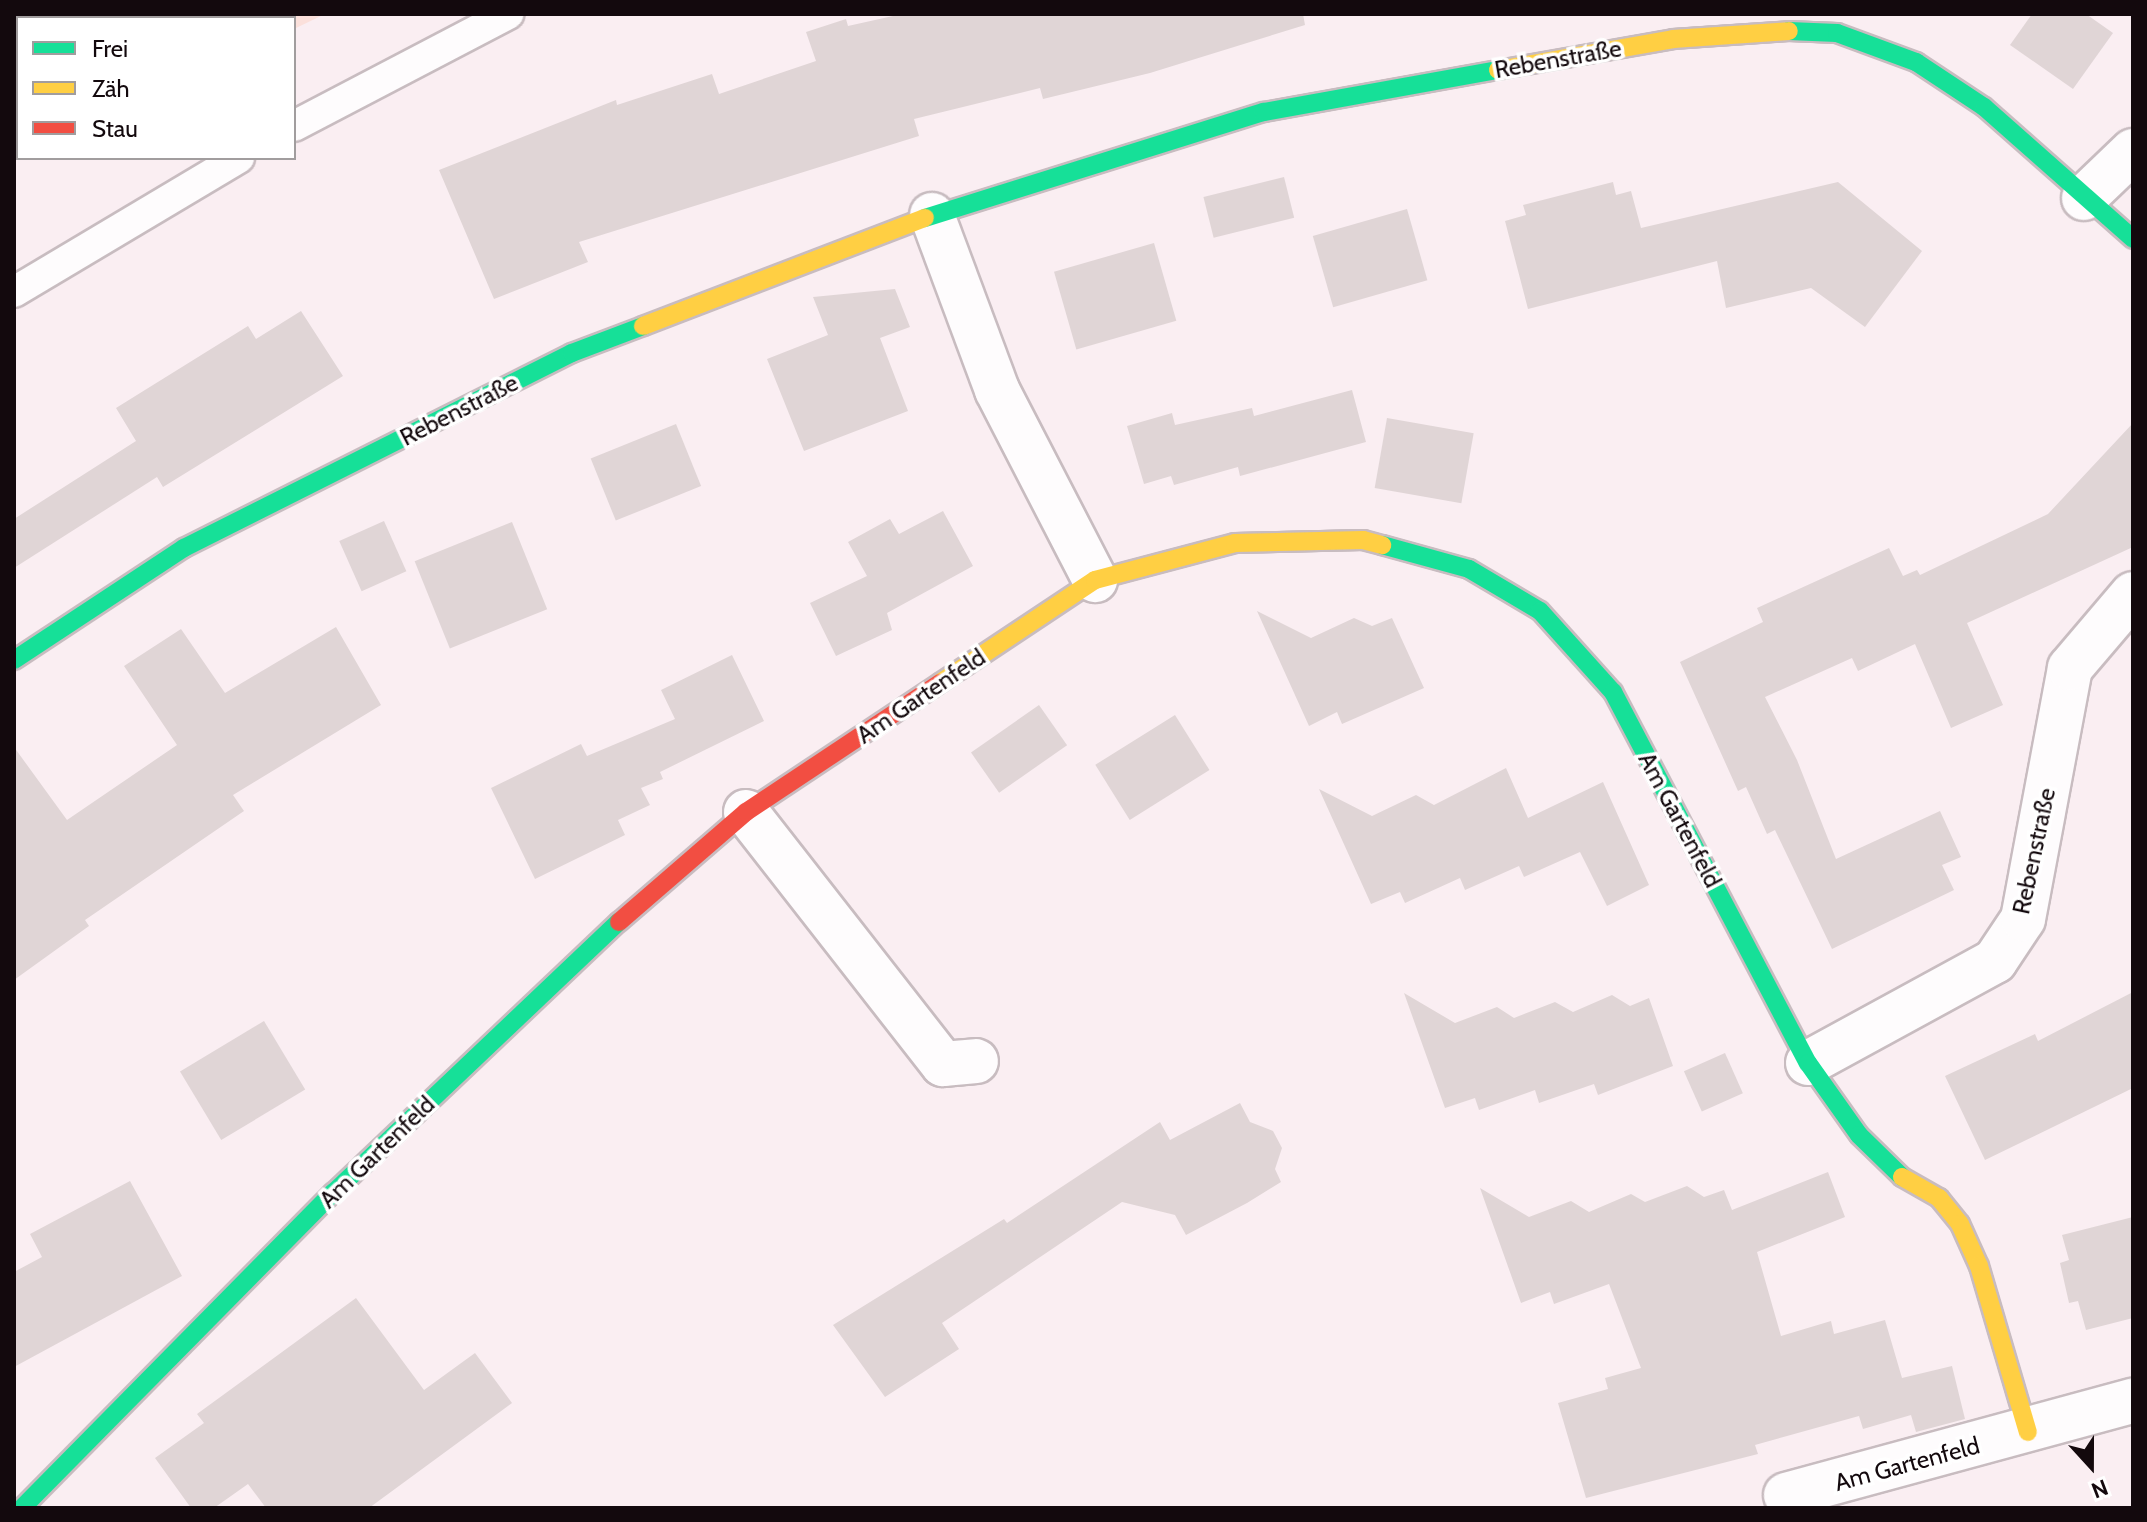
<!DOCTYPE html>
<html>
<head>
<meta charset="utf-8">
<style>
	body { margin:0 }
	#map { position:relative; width:2147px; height:1522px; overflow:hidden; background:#faeef2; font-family:Cabin,sans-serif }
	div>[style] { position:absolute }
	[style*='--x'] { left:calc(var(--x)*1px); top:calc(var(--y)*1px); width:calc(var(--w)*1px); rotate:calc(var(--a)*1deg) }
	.green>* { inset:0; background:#fbe0db }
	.building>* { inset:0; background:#e0d5d6; transform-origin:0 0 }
	.roads { filter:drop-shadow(2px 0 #c8bcc0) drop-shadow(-2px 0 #c8bcc0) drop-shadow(0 2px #c8bcc0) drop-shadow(0 -2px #c8bcc0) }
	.lane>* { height:30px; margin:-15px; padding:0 15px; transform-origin:15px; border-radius:15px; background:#fefcfd }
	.street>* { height:44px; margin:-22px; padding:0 22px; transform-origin:22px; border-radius:22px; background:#fefcfd }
	.fast>* { height:18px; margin:-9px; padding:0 9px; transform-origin:9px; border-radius:9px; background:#16e098 }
	.slow>* { height:18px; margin:-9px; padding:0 9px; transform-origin:9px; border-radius:9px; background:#ffcf43 }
	.jam>* { height:18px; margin:-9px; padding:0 9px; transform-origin:9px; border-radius:9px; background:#f24e42 }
	span { translate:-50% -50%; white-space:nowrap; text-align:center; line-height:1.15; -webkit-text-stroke:7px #fff; paint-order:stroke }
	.street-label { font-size:24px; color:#13090d }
	.frame { position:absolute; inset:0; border:16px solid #13090d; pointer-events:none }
	.legend { position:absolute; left:16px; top:16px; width:280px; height:144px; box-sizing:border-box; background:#fff; border:2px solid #a19d9e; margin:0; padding:10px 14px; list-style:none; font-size:24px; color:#13090d }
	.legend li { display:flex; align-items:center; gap:16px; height:40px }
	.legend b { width:40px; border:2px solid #a19d9e }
	.north { position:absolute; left:2051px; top:1426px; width:80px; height:80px; -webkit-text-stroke:6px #fff; paint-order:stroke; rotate:159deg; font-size:22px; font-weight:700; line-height:32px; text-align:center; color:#13090d }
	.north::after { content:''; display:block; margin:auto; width:28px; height:36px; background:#13090d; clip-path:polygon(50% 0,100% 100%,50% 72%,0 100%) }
</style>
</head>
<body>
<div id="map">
	<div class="green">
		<i style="clip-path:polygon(14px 14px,325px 14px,294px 29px,294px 18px,18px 18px,14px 160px)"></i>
	</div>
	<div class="building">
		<i style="clip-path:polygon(902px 14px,1303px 14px,1305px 25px,1150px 73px,1043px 99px,1040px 88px,914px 119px,919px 136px,579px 242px,588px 262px,494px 299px,439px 170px,616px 100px,617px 105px,712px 74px,719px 94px,816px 61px,806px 32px,846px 19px,848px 26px)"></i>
		<i style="clip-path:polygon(2032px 14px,2086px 14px,2113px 33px,2073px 89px,2010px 45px)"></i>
		<i style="left:1284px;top:177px;width:42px;height:83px;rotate:76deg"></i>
		<i style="clip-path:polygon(1613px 182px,1616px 195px,1631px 191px,1641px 228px,1838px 182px,1922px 251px,1865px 327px,1811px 288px,1726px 308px,1717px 261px,1528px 309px,1505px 221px,1526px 215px,1523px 205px)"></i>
		<i style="left:1407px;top:209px;width:74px;height:98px;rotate:74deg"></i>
		<i style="left:1154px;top:243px;width:81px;height:104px;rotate:74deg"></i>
		<i style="clip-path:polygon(895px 289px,910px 327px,880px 338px,908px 411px,804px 451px,767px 359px,828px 335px,813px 297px)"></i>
		<i style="clip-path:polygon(301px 311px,343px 376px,163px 487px,157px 477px,14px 568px,14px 519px,136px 441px,116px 408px,248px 326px,256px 339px)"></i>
		<i style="clip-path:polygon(1352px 390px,1366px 442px,1240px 476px,1238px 467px,1174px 485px,1171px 476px,1144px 484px,1127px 426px,1172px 413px,1175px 425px,1252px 408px,1254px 416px)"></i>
		<i style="left:1387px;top:418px;width:88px;height:71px;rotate:10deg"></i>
		<i style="clip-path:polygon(2133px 423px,2133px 547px,1967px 623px,2003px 705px,1951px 728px,1915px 644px,1858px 671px,1852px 658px,1765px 697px,1797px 760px,1836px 859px,1940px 811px,1961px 857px,1942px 865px,1954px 890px,1832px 949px,1775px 830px,1767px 834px,1746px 787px,1738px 791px,1680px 662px,1763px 622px,1757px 608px,1889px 548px,1903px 576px,1917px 570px,1920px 575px,2048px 514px)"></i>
		<i style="left:676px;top:424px;width:67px;height:92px;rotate:68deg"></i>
		<i style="clip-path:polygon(943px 511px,973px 566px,887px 613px,892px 630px,836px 656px,810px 603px,867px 576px,848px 542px,890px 519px,899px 534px)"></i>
		<i style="left:384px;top:521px;width:55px;height:49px;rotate:66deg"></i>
		<i style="left:512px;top:522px;width:94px;height:105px;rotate:68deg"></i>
		<i style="clip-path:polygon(1257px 611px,1311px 638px,1354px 618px,1372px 626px,1392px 618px,1424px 688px,1342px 724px,1337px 712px,1309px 726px)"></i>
		<i style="clip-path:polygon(336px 627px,381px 705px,233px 795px,244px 811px,85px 920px,89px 926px,14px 980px,14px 747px,67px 820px,177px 745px,124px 666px,181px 629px,225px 693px)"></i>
		<i style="clip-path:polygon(732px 655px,764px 721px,660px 772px,663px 779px,641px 788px,650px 805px,618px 820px,625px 835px,535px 879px,491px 788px,581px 744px,587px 756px,675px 719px,661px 690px)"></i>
		<i style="left:1039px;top:705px;width:49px;height:83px;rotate:55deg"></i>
		<i style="left:1175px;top:715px;width:65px;height:94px;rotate:58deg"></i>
		<i style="clip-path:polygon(1506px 768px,1528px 818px,1603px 782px,1649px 885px,1607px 906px,1580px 852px,1524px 877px,1519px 866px,1465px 890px,1460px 878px,1405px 903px,1400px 892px,1371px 904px,1319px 789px,1372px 816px,1416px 795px,1434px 805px)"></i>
		<i style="clip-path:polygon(2133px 992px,2133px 1088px,1985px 1160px,1945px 1076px,2035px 1034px,2038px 1041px)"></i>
		<i style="clip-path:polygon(1404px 993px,1455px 1023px,1497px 1007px,1514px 1018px,1555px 1002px,1573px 1012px,1612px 995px,1630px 1006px,1649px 998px,1673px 1066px,1598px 1095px,1594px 1084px,1539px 1103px,1535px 1090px,1479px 1110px,1475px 1098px,1445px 1108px)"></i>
		<i style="left:264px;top:1021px;width:80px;height:98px;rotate:59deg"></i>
		<i style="left:1725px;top:1053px;width:44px;height:45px;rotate:66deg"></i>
		<i style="clip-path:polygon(1240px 1103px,1250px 1122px,1273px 1131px,1282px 1148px,1275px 1169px,1281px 1182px,1247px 1203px,1186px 1235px,1175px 1215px,1122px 1202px,942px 1323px,959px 1349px,885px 1397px,833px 1325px,1004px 1219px,1007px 1223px,1160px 1122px,1170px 1140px)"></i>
		<i style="clip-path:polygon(1828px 1172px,1845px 1217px,1757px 1252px,1781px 1336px,1831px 1321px,1834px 1334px,1885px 1320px,1902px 1378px,1952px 1366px,1965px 1419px,1916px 1432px,1911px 1415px,1863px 1429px,1859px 1416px,1755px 1445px,1758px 1454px,1586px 1498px,1558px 1403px,1608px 1389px,1605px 1378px,1641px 1368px,1609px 1284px,1554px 1304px,1550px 1292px,1521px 1303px,1480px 1188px,1529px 1217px,1571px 1201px,1589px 1212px,1631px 1194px,1645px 1202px,1687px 1186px,1704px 1197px,1724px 1190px,1732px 1210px)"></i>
		<i style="clip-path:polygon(130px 1181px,182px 1276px,14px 1367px,14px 1272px,42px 1257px,30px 1234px)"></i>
		<i style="clip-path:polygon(2133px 1217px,2133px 1318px,2086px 1330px,2078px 1301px,2069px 1303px,2060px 1263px,2069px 1260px,2062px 1235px)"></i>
		<i style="clip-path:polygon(356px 1298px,424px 1390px,475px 1353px,512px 1403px,369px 1508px,266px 1508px,248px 1484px,214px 1508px,191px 1508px,155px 1458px,204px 1423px,197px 1414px)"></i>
	</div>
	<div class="roads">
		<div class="lane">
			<i style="--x:294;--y:126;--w:242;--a:-27.6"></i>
			<i style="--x:14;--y:292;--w:262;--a:-30.8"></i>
		</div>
		<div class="street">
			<i style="--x:2084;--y:198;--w:68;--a:-43.8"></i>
			<i style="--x:932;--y:215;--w:187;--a:69.6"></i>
			<i style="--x:997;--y:390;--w:214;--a:62.7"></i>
			<i style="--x:746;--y:812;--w:320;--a:52"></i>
			<i style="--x:943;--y:1064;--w:33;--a:-5"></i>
			<i style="--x:1808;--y:1063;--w:213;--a:-28.6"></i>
			<i style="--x:1995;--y:961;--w:50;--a:-56.3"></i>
			<i style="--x:2023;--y:919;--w:255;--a:-79.4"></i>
			<i style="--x:2070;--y:668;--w:97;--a:-49.6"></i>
			<i style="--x:1786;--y:1495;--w:360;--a:-15.2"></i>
		</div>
		<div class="fast">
			<i style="--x:1789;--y:31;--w:48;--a:2.4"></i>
			<i style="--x:1837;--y:33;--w:84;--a:20.2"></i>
			<i style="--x:1916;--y:62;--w:82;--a:33.5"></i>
			<i style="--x:1984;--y:107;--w:199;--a:41.5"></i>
			<i style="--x:925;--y:218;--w:355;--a:-17.4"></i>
			<i style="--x:1264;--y:112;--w:238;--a:-10.2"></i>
			<i style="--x:1382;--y:545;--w:90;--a:15.4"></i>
			<i style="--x:1469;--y:569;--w:82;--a:30.6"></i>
			<i style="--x:1540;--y:611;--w:109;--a:48"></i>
			<i style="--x:1613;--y:692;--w:419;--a:62.3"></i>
			<i style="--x:1808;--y:1063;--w:88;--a:54.7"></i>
			<i style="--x:1859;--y:1135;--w:60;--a:44.3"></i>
			<i style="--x:14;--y:660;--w:204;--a:-33.4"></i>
			<i style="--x:184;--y:548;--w:434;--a:-26.7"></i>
			<i style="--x:572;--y:353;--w:76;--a:-20.8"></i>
			<i style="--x:22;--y:1508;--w:443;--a:-45.4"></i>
			<i style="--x:333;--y:1193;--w:394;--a:-43.5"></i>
		</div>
		<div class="slow">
			<i style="--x:1498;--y:70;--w:178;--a:-10"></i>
			<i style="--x:1673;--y:39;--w:116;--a:-3.9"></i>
			<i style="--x:643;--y:326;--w:302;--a:-21"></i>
			<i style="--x:940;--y:683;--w:186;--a:-33.6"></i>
			<i style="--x:1095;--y:580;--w:145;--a:-14.8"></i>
			<i style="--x:1235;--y:543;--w:128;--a:-1.3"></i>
			<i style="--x:1363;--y:540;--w:20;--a:15"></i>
			<i style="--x:1902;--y:1177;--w:43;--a:29.6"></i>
			<i style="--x:1939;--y:1198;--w:33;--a:51"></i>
			<i style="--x:1960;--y:1224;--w:46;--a:65.7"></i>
			<i style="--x:1979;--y:1266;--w:173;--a:73.6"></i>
		</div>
		<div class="jam">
			<i style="--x:619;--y:922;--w:168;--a:-40.9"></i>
			<i style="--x:746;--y:812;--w:233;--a:-33.6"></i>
		</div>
	</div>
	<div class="street-label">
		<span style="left:1558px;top:59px;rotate:-10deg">Rebenstraße</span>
		<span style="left:459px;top:410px;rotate:-27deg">Rebenstraße</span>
		<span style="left:921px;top:696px;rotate:-34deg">Am Gartenfeld</span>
		<span style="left:1680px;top:820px;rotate:62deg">Am Gartenfeld</span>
		<span style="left:2034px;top:851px;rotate:-78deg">Rebenstraße</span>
		<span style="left:377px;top:1152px;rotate:-44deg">Am Gartenfeld</span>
		<span style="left:1907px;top:1464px;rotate:-15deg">Am Gartenfeld</span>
	</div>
	<div class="frame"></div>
	<ul class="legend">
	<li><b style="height:10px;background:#16e098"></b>Frei</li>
	<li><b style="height:10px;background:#ffcf43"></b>Zäh</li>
	<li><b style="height:10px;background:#f24e42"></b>Stau</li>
	</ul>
	<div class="north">N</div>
</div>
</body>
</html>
